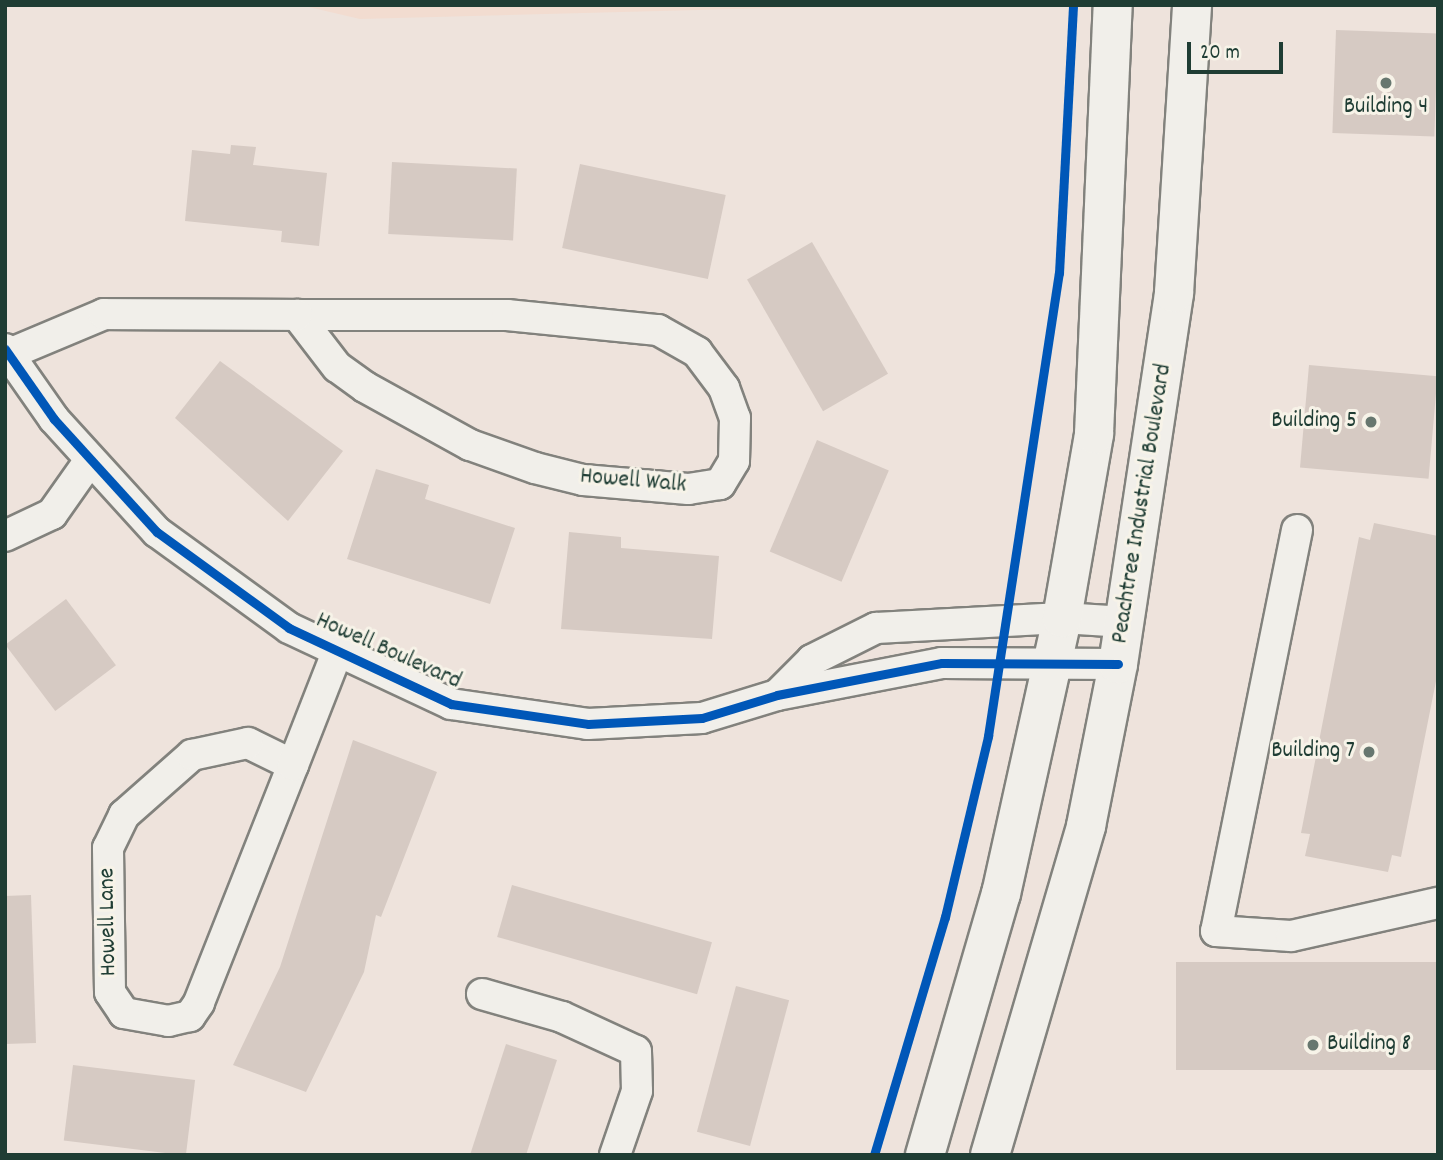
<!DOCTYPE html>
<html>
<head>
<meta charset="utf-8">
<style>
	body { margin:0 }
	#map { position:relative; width:1443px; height:1160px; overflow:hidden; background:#eee3dc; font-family:Dekko,sans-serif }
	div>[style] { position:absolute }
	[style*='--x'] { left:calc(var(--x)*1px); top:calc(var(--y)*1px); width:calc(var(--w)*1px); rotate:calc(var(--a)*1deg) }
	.built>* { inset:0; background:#f2dcd0 }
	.building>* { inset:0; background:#d6cac3; transform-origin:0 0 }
	.roads { filter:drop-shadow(2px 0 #82827d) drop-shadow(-2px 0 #82827d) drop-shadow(0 2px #82827d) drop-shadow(0 -2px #82827d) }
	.minor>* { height:30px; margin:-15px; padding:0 15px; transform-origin:15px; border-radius:15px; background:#f1efea }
	.trunk>* { height:38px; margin:-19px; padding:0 19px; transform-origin:19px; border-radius:19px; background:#f1efea }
	.cycleway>* { height:9px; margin:-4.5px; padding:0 4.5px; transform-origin:4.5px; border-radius:4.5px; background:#0057b8 }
	.dots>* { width:19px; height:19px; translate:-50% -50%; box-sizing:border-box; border:4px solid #f7f3e8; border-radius:50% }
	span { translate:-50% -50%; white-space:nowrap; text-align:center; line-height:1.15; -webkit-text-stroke:6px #f7f3e8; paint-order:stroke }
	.poi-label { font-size:24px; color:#1f3d34 }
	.right { translate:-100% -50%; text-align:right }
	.left { translate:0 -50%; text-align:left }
	.street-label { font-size:24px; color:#1f3d34 }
	.frame { position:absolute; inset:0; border:7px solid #1f3d34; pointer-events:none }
	.scale { position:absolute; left:1187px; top:42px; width:96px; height:32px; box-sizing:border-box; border:4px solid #1f3d34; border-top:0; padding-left:9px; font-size:21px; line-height:24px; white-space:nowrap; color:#1f3d34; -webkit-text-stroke:5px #f7f3e8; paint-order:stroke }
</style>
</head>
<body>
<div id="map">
	<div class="built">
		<i style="clip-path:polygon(300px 5px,887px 5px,360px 19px)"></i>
	</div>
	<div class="building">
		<i style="left:1336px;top:30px;width:102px;height:103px;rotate:2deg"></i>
		<i style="clip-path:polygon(231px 145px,256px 147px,253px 165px,327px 173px,319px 246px,281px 242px,282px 231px,185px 221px,192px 150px,230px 154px)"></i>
		<i style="left:392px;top:162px;width:125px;height:72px;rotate:3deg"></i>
		<i style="left:580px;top:164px;width:149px;height:86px;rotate:12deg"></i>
		<i style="left:812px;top:242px;width:152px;height:75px;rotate:60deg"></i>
		<i style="clip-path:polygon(220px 361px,343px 451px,288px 521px,175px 418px)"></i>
		<i style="left:1309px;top:365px;width:129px;height:103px;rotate:5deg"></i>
		<i style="left:817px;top:440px;width:78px;height:121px;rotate:23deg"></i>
		<i style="clip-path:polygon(376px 469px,429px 485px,425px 499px,515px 528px,490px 604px,347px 559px)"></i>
		<i style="clip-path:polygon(1374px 523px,1438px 536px,1438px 671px,1401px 857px,1392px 855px,1388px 872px,1305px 856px,1310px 834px,1301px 833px,1359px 537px,1370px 540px)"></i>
		<i style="clip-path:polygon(569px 532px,621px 537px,621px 548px,719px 556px,712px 639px,561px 629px)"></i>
		<i style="left:66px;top:599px;width:83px;height:76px;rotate:53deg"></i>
		<i style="clip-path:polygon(353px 740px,437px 772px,381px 917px,376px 915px,364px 972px,306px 1092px,233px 1065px,280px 967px)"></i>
		<i style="left:512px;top:885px;width:208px;height:54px;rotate:16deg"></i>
		<i style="clip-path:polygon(31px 895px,36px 1043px,5px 1044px,5px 896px)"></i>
		<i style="left:1438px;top:962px;width:108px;height:262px;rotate:90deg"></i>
		<i style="left:736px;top:986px;width:55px;height:151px;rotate:15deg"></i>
		<i style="clip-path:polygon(506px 1044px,557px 1060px,526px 1155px,470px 1155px)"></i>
		<i style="left:73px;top:1065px;width:123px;height:76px;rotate:7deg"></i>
	</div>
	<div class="roads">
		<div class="minor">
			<i style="--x:297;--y:315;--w:210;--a:0"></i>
			<i style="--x:507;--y:315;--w:152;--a:5.7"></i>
			<i style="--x:658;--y:330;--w:45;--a:29.4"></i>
			<i style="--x:697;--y:352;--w:45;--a:53.1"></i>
			<i style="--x:724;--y:388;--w:32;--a:70"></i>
			<i style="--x:735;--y:418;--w:43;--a:91.3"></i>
			<i style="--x:734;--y:461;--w:27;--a:121"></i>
			<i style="--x:720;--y:484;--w:32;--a:171"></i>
			<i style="--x:688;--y:489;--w:105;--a:-175.1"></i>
			<i style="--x:583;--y:480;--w:49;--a:-166"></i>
			<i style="--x:535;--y:468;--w:69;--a:-160.5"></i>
			<i style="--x:470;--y:445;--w:120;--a:-151.1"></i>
			<i style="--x:365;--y:387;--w:34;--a:-144"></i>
			<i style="--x:337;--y:367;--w:66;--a:-127.6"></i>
			<i style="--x:5;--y:349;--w:85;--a:55"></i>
			<i style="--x:54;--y:419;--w:153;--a:47.7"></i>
			<i style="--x:157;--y:532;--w:163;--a:36"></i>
			<i style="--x:289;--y:628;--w:179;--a:25.1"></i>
			<i style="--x:451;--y:704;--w:138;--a:8.3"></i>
			<i style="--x:588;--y:724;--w:114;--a:-3"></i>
			<i style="--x:702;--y:718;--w:78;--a:-17"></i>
			<i style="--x:777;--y:695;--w:168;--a:-11"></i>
			<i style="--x:942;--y:663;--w:176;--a:0.3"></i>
			<i style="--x:9;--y:354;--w:103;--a:-22.8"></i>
			<i style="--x:104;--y:314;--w:193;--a:0.3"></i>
			<i style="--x:1297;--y:530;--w:409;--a:101.4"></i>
			<i style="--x:1216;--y:931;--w:75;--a:3.8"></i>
			<i style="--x:1291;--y:936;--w:151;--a:-12.7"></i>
			<i style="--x:5;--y:536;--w:52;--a:-25.1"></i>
			<i style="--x:52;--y:514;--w:66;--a:-54.9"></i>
			<i style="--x:777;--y:695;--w:49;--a:-45"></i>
			<i style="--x:812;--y:660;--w:72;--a:-26.6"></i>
			<i style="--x:876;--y:628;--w:186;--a:-3.1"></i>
			<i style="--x:1062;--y:618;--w:63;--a:3.6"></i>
			<i style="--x:248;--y:743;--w:50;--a:26.1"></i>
			<i style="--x:293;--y:765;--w:256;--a:111.6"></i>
			<i style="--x:199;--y:1003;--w:16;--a:125"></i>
			<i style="--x:190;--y:1016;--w:22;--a:167"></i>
			<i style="--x:169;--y:1021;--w:46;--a:-169.9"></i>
			<i style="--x:124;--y:1013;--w:25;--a:-124"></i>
			<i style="--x:110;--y:992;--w:144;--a:-90.8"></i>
			<i style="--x:108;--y:848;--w:37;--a:-64"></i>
			<i style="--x:124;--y:815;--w:91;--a:-41.4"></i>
			<i style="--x:192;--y:755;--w:57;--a:-12.1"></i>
			<i style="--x:293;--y:765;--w:120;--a:-68.6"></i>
			<i style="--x:482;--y:994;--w:83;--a:16"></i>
			<i style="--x:562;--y:1017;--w:81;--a:24.7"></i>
			<i style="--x:636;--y:1051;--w:40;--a:88.6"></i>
			<i style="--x:637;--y:1091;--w:68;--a:109"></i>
		</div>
		<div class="trunk">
			<i style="--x:925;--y:1155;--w:272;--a:-73.8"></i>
			<i style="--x:1001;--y:894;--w:283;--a:-77.5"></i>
			<i style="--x:1062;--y:618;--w:187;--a:-80.1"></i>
			<i style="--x:1094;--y:434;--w:429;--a:-87.5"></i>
			<i style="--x:990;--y:1155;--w:343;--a:-73.7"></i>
			<i style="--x:1086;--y:826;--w:165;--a:-78.8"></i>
			<i style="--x:1118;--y:664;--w:375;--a:-81.4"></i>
			<i style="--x:1174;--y:293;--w:289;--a:-86.4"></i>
		</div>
	</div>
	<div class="cycleway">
		<i style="--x:5;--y:349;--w:85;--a:55"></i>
		<i style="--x:54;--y:419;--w:153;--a:47.7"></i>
		<i style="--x:157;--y:532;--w:163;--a:36"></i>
		<i style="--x:289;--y:628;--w:179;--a:25.1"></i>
		<i style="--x:451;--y:704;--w:138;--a:8.3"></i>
		<i style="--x:588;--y:724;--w:114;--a:-3"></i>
		<i style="--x:702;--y:718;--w:78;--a:-17"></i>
		<i style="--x:777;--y:695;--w:168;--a:-11"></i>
		<i style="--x:942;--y:663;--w:176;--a:0.3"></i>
		<i style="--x:874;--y:1155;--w:248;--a:-73.4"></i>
		<i style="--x:945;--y:917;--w:186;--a:-76.6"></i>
		<i style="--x:988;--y:736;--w:468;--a:-81.3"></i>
		<i style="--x:1059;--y:273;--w:268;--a:-87"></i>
	</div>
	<div class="dots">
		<i style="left:1386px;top:83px;background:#67776f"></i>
		<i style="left:1371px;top:422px;background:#67776f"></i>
		<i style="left:1369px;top:752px;background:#67776f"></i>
		<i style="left:1313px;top:1045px;background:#67776f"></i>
	</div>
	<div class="poi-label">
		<span style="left:1386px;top:108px">Building 4</span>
		<span class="right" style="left:1357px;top:422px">Building 5</span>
		<span class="right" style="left:1355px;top:752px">Building 7</span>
		<span class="left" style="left:1327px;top:1045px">Building 8</span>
	</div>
	<div class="street-label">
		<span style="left:633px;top:482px;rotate:5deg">Howell Walk</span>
		<span style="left:1143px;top:504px;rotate:-81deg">Peachtree Industrial Boulevard</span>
		<span style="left:388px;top:652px;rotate:24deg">Howell Boulevard</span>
		<span style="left:109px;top:922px;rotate:-91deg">Howell Lane</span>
	</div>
	<div class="frame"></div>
	<div class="scale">20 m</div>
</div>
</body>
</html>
